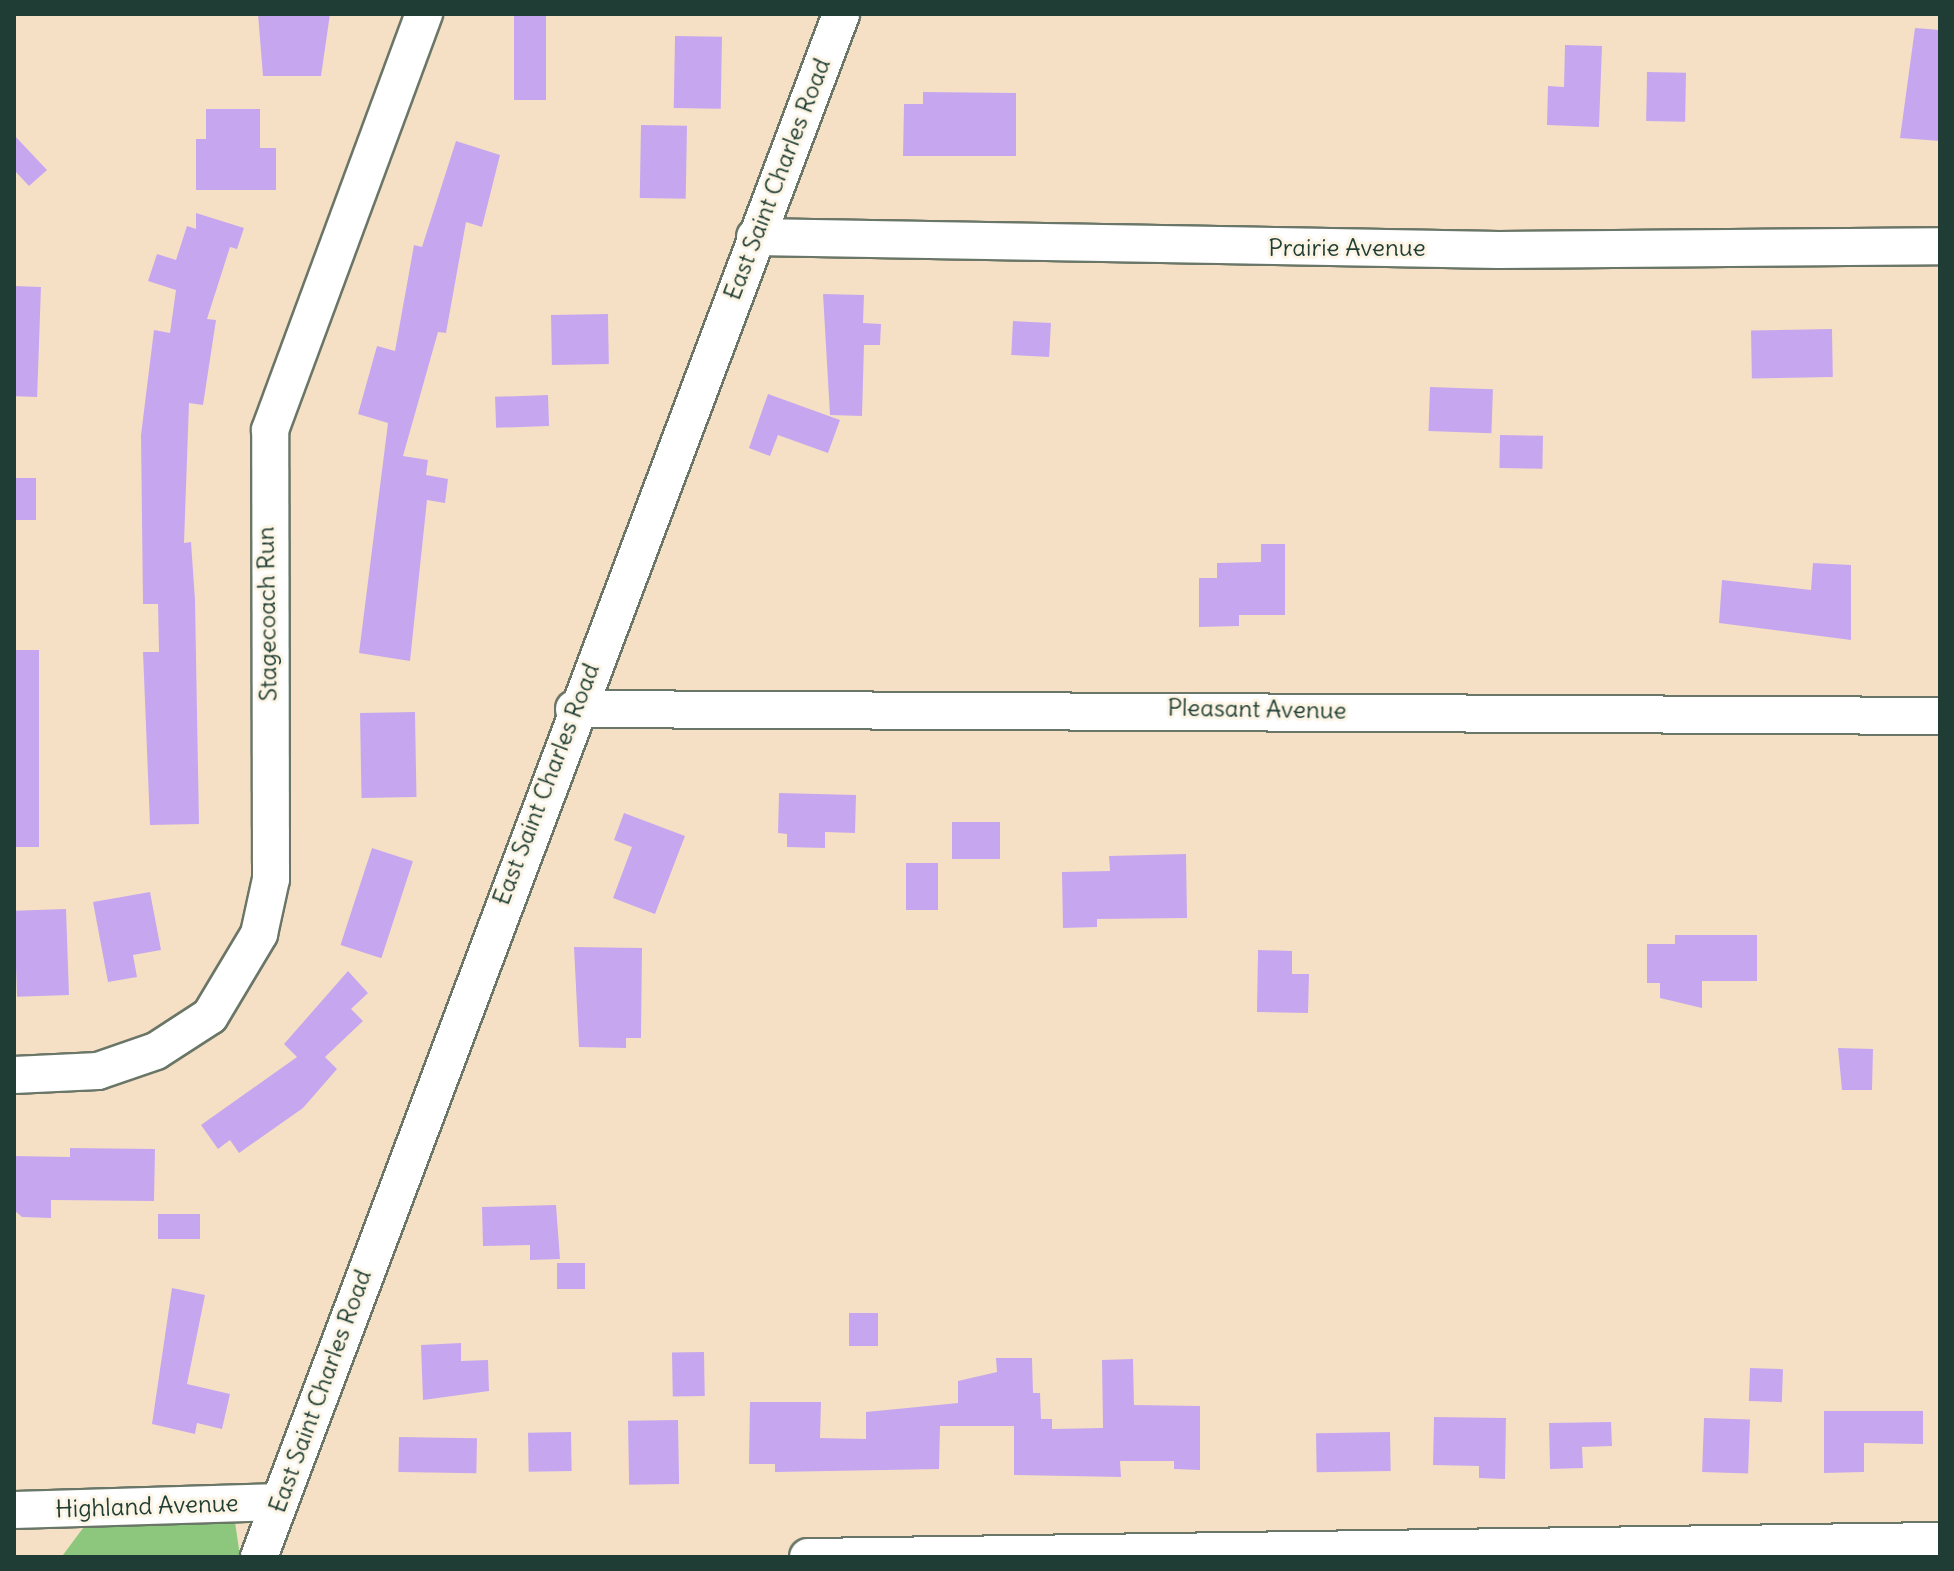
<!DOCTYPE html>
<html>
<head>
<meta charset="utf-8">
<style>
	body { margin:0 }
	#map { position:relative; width:1954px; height:1571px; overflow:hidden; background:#f6e0c5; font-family:Delius,sans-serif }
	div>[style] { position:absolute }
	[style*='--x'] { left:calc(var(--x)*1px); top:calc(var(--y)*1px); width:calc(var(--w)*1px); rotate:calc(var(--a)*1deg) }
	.green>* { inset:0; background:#8cc77d }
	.building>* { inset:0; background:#c6a7ef; transform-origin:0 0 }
	.roads { filter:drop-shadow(2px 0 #6a7667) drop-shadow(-2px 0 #6a7667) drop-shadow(0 2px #6a7667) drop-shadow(0 -2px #6a7667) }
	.minor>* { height:36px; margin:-18px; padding:0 18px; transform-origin:18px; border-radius:18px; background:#fff }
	span { translate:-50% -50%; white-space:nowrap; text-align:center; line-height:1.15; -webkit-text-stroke:6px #fcf5e5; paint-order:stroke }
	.street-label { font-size:24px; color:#1f3d34 }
	.frame { position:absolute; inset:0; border:16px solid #1f3d34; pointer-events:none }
</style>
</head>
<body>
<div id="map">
	<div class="green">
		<i style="clip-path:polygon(89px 1520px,235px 1522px,240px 1556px,14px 1557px,63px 1555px)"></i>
	</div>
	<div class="building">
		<i style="clip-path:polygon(258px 14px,330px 14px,321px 76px,263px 76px)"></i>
		<i style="left:514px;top:14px;width:32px;height:86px"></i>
		<i style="clip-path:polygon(1915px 28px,1940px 30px,1940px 141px,1900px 138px)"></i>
		<i style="left:675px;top:36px;width:47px;height:72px;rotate:1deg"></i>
		<i style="clip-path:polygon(1565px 45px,1602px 46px,1599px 127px,1547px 125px,1548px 86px,1564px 87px)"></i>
		<i style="left:1647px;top:72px;width:39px;height:49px;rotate:1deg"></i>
		<i style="clip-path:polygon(923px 92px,1016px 93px,1016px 156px,903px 156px,904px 104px,923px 104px)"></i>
		<i style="clip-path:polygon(206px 109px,260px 109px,260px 148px,276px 148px,276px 190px,196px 190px,196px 139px,206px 139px)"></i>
		<i style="left:641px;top:125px;width:46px;height:73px;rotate:1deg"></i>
		<i style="clip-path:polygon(14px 135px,47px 170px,29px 186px,14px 170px)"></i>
		<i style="clip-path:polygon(456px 141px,500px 155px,482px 227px,466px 222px,446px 333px,438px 332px,403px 456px,428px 460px,426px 475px,448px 479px,445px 503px,427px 500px,410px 661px,359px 653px,388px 423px,358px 414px,377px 346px,395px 351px,414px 245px,422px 247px)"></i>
		<i style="clip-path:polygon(196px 213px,244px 228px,237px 249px,230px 247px,207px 319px,216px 320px,203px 405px,189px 403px,184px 543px,191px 542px,195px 600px,199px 824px,150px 825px,143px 652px,159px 652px,158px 604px,143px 604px,141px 435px,154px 330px,170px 333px,176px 290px,148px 281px,157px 254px,176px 260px,187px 226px,196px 229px)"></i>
		<i style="left:14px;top:286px;width:27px;height:110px;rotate:2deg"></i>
		<i style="clip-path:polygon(823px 294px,864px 295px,863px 323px,881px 324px,880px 345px,864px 345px,862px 416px,830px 415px)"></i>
		<i style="left:608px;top:314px;width:50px;height:57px;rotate:89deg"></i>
		<i style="left:1013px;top:321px;width:38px;height:34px;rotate:3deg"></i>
		<i style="left:1832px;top:329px;width:48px;height:81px;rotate:89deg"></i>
		<i style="left:1430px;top:387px;width:63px;height:44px;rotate:2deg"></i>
		<i style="clip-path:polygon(768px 394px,840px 420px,828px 453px,778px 435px,770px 456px,749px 448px)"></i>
		<i style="left:548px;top:395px;width:31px;height:53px;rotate:88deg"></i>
		<i style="left:1500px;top:435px;width:43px;height:33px;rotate:1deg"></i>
		<i style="left:14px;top:478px;width:22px;height:42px"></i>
		<i style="clip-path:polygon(1261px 544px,1285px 544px,1285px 615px,1239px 615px,1239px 626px,1199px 627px,1199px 578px,1217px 578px,1217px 563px,1261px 562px)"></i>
		<i style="clip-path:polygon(1813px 563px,1851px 565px,1851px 640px,1719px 623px,1722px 580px,1811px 590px)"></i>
		<i style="left:14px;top:650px;width:25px;height:197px"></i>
		<i style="left:415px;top:712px;width:85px;height:55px;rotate:89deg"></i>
		<i style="clip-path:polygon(779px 793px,856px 795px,855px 833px,825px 832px,825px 848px,787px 847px,787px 834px,778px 833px)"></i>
		<i style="clip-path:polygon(624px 813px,685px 836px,655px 914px,613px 898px,632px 847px,614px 840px)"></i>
		<i style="left:1000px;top:822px;width:37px;height:48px;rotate:90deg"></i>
		<i style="left:372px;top:848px;width:43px;height:102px;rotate:18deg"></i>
		<i style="clip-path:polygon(1186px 854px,1187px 918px,1097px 919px,1097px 927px,1063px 928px,1062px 872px,1110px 871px,1109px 856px)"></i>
		<i style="left:906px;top:863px;width:32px;height:47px"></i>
		<i style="clip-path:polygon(150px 892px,161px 950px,133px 955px,137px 977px,108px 982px,93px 902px)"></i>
		<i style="left:66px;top:909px;width:86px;height:52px;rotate:88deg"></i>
		<i style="clip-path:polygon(1675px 935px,1757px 935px,1757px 981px,1702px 981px,1702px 1008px,1660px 998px,1660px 983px,1647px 983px,1647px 944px,1675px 944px)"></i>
		<i style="clip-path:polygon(574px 947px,642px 948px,641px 1038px,626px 1038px,626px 1048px,579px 1047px)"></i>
		<i style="clip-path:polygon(1258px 950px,1292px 951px,1292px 974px,1309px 974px,1308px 1013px,1257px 1012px)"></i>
		<i style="clip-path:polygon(348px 971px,368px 993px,351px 1009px,363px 1021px,325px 1057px,337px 1069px,303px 1108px,239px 1153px,230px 1140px,218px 1149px,201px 1125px,297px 1057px,284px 1044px)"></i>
		<i style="clip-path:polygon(1838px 1048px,1873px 1049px,1872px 1090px,1842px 1090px)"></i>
		<i style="clip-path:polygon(70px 1148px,155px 1149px,154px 1201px,51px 1200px,51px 1218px,22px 1217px,14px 1210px,14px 1156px,70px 1157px)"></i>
		<i style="clip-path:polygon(556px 1205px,560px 1259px,530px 1260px,530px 1245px,483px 1246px,482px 1207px)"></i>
		<i style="left:158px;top:1214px;width:42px;height:25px"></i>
		<i style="left:557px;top:1263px;width:28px;height:26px"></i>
		<i style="clip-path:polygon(172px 1288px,205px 1295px,187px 1384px,230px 1394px,222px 1429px,197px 1423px,195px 1434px,152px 1424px)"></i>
		<i style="left:849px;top:1313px;width:29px;height:33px"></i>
		<i style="clip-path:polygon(461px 1343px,461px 1361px,488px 1360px,489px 1391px,423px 1400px,421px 1345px)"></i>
		<i style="left:704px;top:1352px;width:44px;height:32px;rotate:89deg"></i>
		<i style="clip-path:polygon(996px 1358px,1032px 1358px,1033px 1393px,1040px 1393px,1041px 1419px,1052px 1419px,1052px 1429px,1103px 1428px,1102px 1360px,1133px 1359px,1134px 1405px,1200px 1406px,1200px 1470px,1174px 1469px,1174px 1461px,1120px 1461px,1121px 1477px,1014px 1475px,1014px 1426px,940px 1426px,939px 1469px,775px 1472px,775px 1464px,749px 1464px,750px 1402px,821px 1402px,820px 1438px,866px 1439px,866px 1412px,958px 1403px,958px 1381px,997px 1372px)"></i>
		<i style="left:1750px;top:1368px;width:33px;height:33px;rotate:2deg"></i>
		<i style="clip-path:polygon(1824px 1411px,1923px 1411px,1923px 1444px,1864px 1443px,1864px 1472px,1824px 1473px)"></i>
		<i style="clip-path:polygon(1434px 1417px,1506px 1418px,1505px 1479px,1479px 1478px,1479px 1466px,1433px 1465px)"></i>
		<i style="left:1704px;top:1418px;width:46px;height:54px;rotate:2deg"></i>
		<i style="left:678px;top:1420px;width:64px;height:50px;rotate:89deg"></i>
		<i style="clip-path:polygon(1611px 1422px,1612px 1446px,1582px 1447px,1583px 1468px,1550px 1469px,1549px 1423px)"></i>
		<i style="left:571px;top:1432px;width:39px;height:43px;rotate:89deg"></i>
		<i style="left:1390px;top:1432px;width:39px;height:74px;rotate:89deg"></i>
		<i style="left:399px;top:1437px;width:78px;height:35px;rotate:1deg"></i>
	</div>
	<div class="roads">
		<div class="minor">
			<i style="--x:755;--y:237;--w:744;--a:1"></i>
			<i style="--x:1499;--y:250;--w:441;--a:-0.5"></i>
			<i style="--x:574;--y:709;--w:1366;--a:0.29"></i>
			<i style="--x:14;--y:1075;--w:84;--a:-2.7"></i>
			<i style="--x:98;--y:1071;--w:61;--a:-19"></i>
			<i style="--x:156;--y:1051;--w:64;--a:-32.9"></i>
			<i style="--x:210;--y:1016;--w:96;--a:-59.1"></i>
			<i style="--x:259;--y:934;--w:56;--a:-77.7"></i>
			<i style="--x:271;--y:879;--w:449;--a:-90.1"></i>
			<i style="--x:270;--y:430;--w:444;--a:-69.7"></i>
			<i style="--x:14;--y:1510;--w:265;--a:-1.7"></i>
			<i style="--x:259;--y:1557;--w:1649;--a:-69.33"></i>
			<i style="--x:808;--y:1557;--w:1132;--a:-0.81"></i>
		</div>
	</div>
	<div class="street-label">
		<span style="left:777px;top:179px;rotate:-69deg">East Saint Charles Road</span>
		<span style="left:1347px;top:248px">Prairie Avenue</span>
		<span style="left:267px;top:614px;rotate:-91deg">Stagecoach Run</span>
		<span style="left:1257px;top:709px;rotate:1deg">Pleasant Avenue</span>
		<span style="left:546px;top:784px;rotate:-69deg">East Saint Charles Road</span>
		<span style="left:320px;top:1391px;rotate:-70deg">East Saint Charles Road</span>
		<span style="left:147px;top:1506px;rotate:-2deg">Highland Avenue</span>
	</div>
	<div class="frame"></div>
</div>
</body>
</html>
